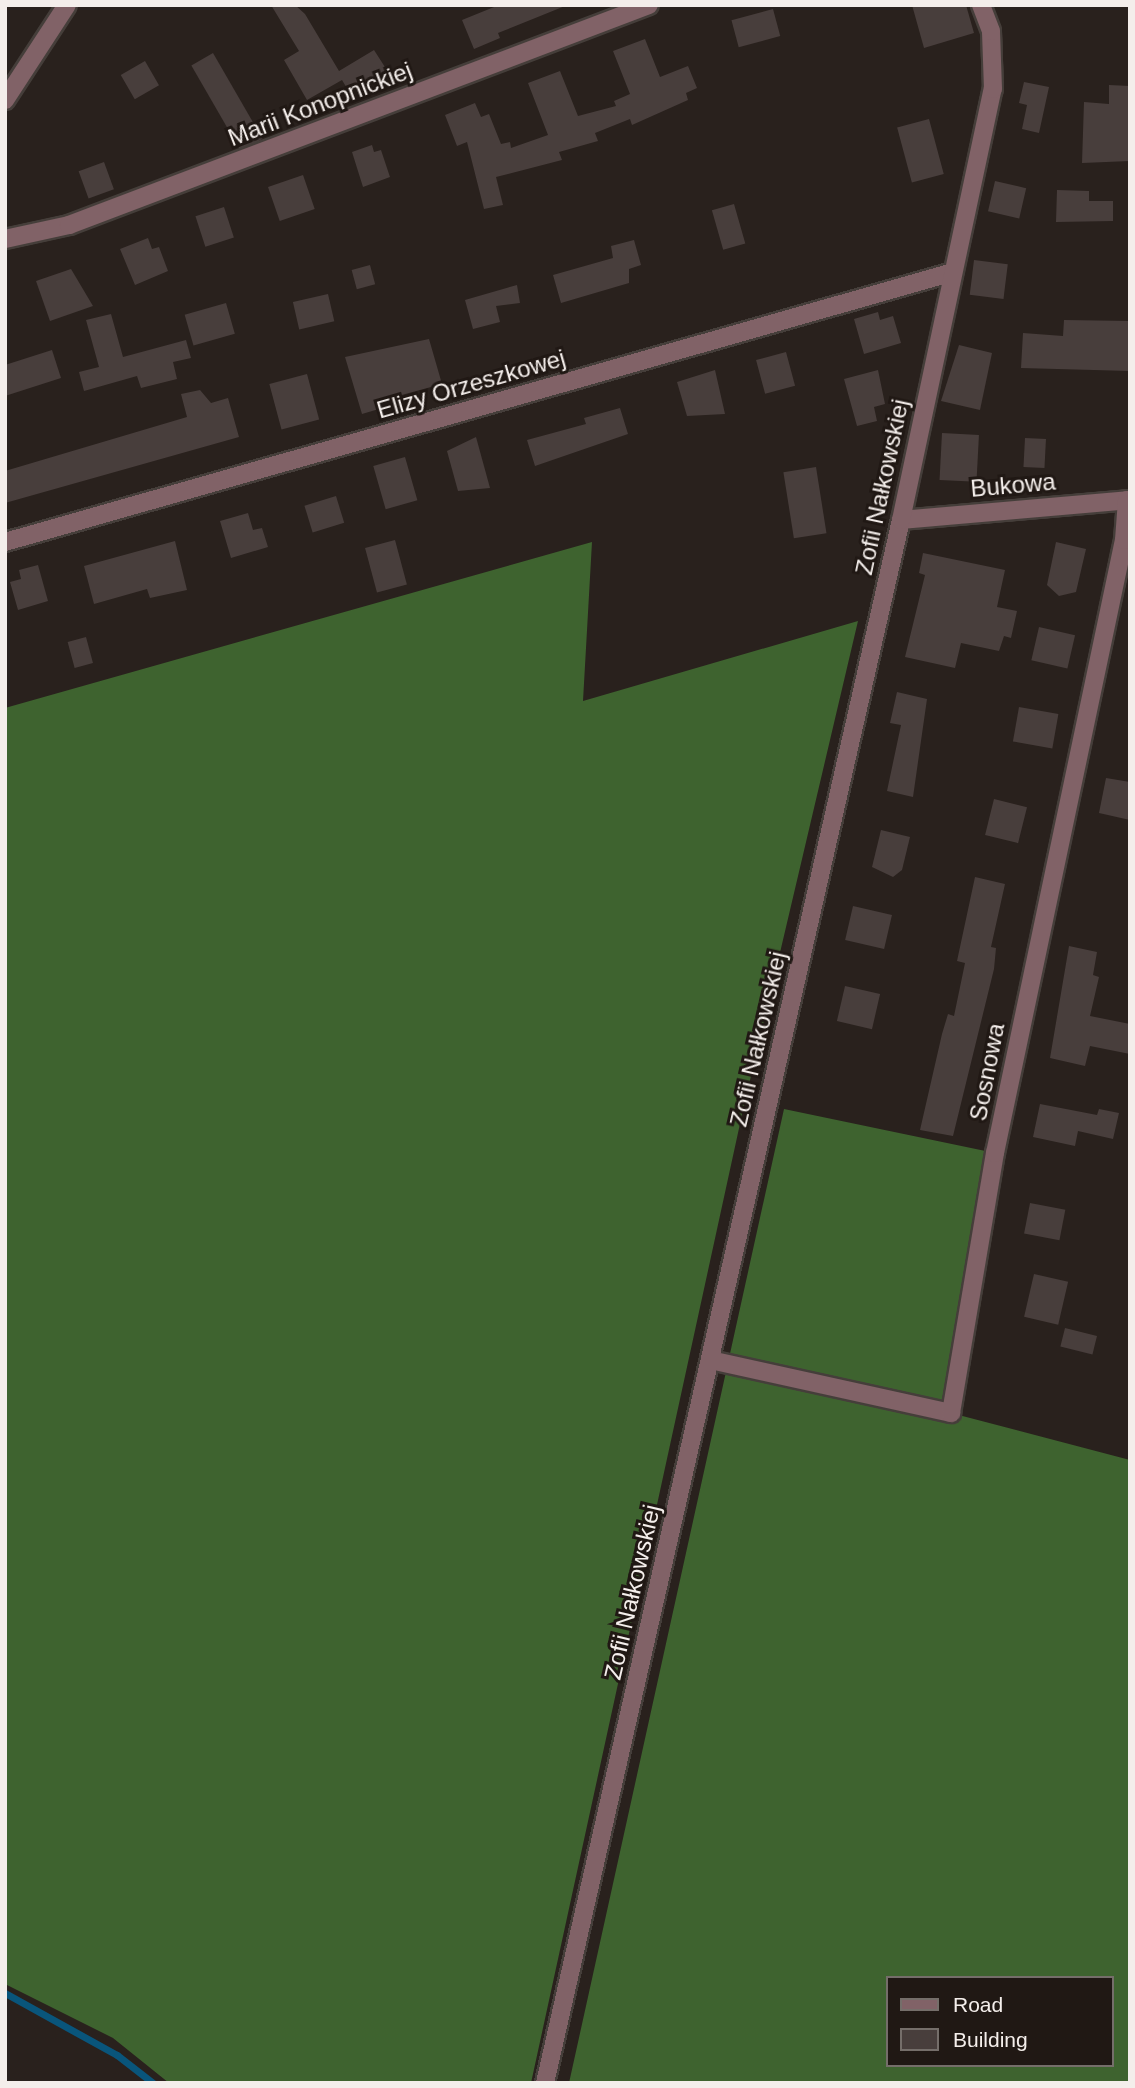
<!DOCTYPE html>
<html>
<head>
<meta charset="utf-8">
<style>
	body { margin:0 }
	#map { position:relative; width:1135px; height:2088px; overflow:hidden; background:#29211d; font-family:Arial,sans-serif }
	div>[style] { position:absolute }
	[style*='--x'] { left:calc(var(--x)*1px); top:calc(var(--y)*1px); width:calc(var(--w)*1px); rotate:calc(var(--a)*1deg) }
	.forest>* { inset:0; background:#3e632f }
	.stream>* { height:7px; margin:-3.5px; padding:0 3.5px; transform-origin:3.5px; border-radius:3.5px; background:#09557b }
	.building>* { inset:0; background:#483e3c; transform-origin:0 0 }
	.roads { filter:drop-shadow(2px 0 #453e3a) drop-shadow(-2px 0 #453e3a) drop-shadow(0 2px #453e3a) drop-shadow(0 -2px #453e3a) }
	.minor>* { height:18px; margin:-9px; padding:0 9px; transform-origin:9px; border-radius:9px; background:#816267 }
	.tertiary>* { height:18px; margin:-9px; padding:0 9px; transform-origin:9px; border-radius:9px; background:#816267 }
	span { translate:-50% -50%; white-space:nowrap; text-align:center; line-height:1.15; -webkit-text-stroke:6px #201814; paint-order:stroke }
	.street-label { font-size:24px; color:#f4eeeb }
	.frame { position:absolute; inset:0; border:7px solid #f4eeeb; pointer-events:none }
	.legend { position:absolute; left:886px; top:1976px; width:228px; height:91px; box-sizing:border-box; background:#201814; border:2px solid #756e6a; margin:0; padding:9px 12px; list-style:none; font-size:21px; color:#f4eeeb }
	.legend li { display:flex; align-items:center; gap:14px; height:35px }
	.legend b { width:35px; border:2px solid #756e6a }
</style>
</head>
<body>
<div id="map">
	<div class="forest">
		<i style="clip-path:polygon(592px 542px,583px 701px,858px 621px,743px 1110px,531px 2083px,169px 2083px,113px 2038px,5px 1984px,5px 708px)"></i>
		<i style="clip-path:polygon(evenodd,784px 1109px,995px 1153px,951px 1413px,1130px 1460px,1130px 2083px,569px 2083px,784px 1109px,888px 1978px,1112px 1978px,1112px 2065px,888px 2065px,888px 1978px)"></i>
	</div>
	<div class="stream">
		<i style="--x:5;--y:1993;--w:128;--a:29"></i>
		<i style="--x:117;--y:2055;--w:46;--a:37.9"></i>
	</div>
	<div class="building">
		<i style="clip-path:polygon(271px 5px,295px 5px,305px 14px,339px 71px,374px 50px,392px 78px,354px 100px,342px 80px,307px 100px,284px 60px,299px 51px)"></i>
		<i style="clip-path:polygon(499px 5px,565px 5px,565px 6px,498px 33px,500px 38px,474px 49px,462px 20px)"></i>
		<i style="clip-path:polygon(912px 5px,966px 5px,974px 33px,924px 48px)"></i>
		<i style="left:773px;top:9px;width:28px;height:43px;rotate:75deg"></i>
		<i style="clip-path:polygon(645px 39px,660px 77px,688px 66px,697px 88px,686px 93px,688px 100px,632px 125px,630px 119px,595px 133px,598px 141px,559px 152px,562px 160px,496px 177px,503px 205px,484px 209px,467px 142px,457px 146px,445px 115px,475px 103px,481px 117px,489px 114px,501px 144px,510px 142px,511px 148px,548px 135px,528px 83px,560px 71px,578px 116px,616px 106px,614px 101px,630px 94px,613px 51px)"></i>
		<i style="left:213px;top:53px;width:99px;height:25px;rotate:60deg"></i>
		<i style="left:145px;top:61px;width:28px;height:28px;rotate:60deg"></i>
		<i style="clip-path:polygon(1024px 82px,1049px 87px,1039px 133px,1022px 129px,1027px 105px,1019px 103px)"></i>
		<i style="clip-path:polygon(1109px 85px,1130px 86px,1130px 161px,1082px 163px,1084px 102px,1109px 104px)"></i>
		<i style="left:929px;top:119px;width:57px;height:33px;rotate:75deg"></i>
		<i style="clip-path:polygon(372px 145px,374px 152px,381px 150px,390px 177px,363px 187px,352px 152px)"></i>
		<i style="left:104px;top:162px;width:29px;height:27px;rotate:70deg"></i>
		<i style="left:303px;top:175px;width:36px;height:37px;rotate:71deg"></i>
		<i style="left:995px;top:181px;width:32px;height:31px;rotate:13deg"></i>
		<i style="clip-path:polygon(1057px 190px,1089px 191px,1089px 201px,1113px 201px,1113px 221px,1056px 222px)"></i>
		<i style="left:734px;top:204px;width:41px;height:23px;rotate:74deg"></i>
		<i style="left:224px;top:207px;width:32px;height:30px;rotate:72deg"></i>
		<i style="clip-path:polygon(148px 238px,152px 249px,159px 247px,168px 271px,135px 285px,120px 249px)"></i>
		<i style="clip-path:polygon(634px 240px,641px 265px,629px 269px,629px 283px,561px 303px,553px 275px,613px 258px,611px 246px)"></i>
		<i style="left:974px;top:260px;width:34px;height:35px;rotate:7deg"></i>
		<i style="left:370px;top:265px;width:20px;height:19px;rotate:75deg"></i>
		<i style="clip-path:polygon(71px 269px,93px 306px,50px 321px,36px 281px)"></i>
		<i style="clip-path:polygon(517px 285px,520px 303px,496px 306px,500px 322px,473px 329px,465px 300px)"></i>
		<i style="left:328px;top:294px;width:28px;height:36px;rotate:77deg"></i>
		<i style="left:226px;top:303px;width:32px;height:43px;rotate:74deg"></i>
		<i style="clip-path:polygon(878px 312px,880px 320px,893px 316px,901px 343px,864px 354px,854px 319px)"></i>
		<i style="clip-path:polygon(111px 314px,123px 357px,186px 340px,191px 358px,173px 362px,177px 379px,141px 388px,137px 376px,84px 391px,79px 372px,99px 367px,86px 320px)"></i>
		<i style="clip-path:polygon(1064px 320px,1130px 321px,1130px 371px,1021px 368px,1023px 333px,1063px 336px)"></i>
		<i style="clip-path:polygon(429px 339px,442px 384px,387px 399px,389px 406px,362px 414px,345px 357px)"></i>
		<i style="clip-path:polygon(959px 345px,992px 353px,980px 410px,941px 401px)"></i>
		<i style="clip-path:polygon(52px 350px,61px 378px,5px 396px,5px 365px)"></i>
		<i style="left:786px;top:352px;width:35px;height:31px;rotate:75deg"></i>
		<i style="clip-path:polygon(715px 370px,725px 414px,687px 416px,677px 382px)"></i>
		<i style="clip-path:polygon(878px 370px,885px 404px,874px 407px,877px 421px,857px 426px,844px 379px)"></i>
		<i style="left:307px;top:374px;width:47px;height:39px;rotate:75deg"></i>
		<i style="clip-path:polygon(200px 390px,211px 403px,228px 398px,239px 437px,5px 503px,5px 471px,187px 417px,181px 394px)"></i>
		<i style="clip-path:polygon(620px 408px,628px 434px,535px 466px,527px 440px,586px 424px,584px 418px)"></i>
		<i style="left:942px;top:433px;width:37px;height:47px;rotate:3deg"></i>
		<i style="clip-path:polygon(476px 437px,490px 488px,458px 491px,447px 451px)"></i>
		<i style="left:1025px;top:438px;width:21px;height:29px;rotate:3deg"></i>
		<i style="left:405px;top:457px;width:45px;height:33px;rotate:74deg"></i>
		<i style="left:816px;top:467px;width:67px;height:33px;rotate:81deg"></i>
		<i style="left:336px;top:496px;width:28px;height:33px;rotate:73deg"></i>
		<i style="clip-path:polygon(248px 513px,253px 530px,262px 528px,268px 547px,231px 558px,220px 521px)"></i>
		<i style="left:395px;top:540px;width:46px;height:31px;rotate:75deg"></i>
		<i style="clip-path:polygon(175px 541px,187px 590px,150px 598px,147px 589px,94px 604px,84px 566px)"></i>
		<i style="clip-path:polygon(1056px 542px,1086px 549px,1076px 592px,1059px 596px,1047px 585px)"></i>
		<i style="clip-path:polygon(923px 553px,1005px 570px,997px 607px,1017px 611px,1011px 638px,1004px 636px,999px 651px,961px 643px,955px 668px,905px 657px,925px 575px,919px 573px)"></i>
		<i style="clip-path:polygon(38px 565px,48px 601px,18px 610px,10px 582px,21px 579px,19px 570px)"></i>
		<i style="left:1039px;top:627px;width:37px;height:34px;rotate:13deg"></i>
		<i style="left:86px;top:637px;width:27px;height:19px;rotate:75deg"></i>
		<i style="clip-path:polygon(897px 692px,927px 699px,913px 797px,887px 791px,901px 725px,890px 723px)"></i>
		<i style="left:1019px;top:707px;width:40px;height:35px;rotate:10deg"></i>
		<i style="clip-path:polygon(1106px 778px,1130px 782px,1130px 820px,1099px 813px)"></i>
		<i style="left:994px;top:799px;width:34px;height:37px;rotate:14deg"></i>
		<i style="clip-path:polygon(881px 830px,910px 837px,902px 870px,893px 877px,872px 867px)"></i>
		<i style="clip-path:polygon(975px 877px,1005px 884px,991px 947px,996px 948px,994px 969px,953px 1136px,920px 1130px,942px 1034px,948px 1014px,954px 1016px,965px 963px,957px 961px)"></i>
		<i style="left:853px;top:906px;width:40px;height:35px;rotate:13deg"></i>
		<i style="clip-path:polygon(1069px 946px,1097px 952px,1093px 975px,1099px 977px,1090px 1016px,1130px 1024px,1130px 1054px,1090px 1046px,1085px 1066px,1050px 1058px)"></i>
		<i style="left:845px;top:986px;width:36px;height:36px;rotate:13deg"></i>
		<i style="clip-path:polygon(1040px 1104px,1097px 1115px,1099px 1109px,1119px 1113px,1113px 1139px,1078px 1131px,1075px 1146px,1033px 1137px)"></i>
		<i style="left:1030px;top:1203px;width:36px;height:31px;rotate:11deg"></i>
		<i style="left:1034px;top:1274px;width:35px;height:44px;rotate:13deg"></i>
		<i style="left:1065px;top:1328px;width:33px;height:19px;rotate:14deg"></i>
	</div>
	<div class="roads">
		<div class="minor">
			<i style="--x:5;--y:239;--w:66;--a:-12.3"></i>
			<i style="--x:69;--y:225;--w:620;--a:-20.77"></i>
			<i style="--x:901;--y:520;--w:230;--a:-5"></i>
			<i style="--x:5;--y:542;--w:983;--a:-15.89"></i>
			<i style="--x:710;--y:1360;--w:247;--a:12.4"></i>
			<i style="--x:951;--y:1413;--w:264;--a:-80.4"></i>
			<i style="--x:995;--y:1153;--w:626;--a:-78.12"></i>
			<i style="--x:1124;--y:540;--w:40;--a:-85.7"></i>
			<i style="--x:545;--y:2083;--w:1603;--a:-77.17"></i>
			<i style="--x:901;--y:520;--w:441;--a:-78"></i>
			<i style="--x:993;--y:89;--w:58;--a:-92"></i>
			<i style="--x:991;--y:31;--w:28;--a:-111"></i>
		</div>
		<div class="tertiary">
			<i style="--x:5;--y:100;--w:113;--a:-56.9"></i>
		</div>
	</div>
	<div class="street-label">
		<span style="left:320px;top:104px;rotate:-21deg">Marii Konopnickiej</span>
		<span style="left:471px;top:384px;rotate:-16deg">Elizy Orzeszkowej</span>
		<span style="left:1013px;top:485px;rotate:-5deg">Bukowa</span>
		<span style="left:882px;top:487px;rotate:-78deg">Zofii Nałkowskiej</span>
		<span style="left:758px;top:1039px;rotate:-77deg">Zofii Nałkowskiej</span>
		<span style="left:987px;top:1072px;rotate:-79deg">Sosnowa</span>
		<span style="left:632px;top:1592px;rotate:-77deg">Zofii Nałkowskiej</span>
	</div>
	<div class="frame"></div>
	<ul class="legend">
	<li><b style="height:9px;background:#816267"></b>Road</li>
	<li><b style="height:19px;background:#483e3c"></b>Building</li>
	</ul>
</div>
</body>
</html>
